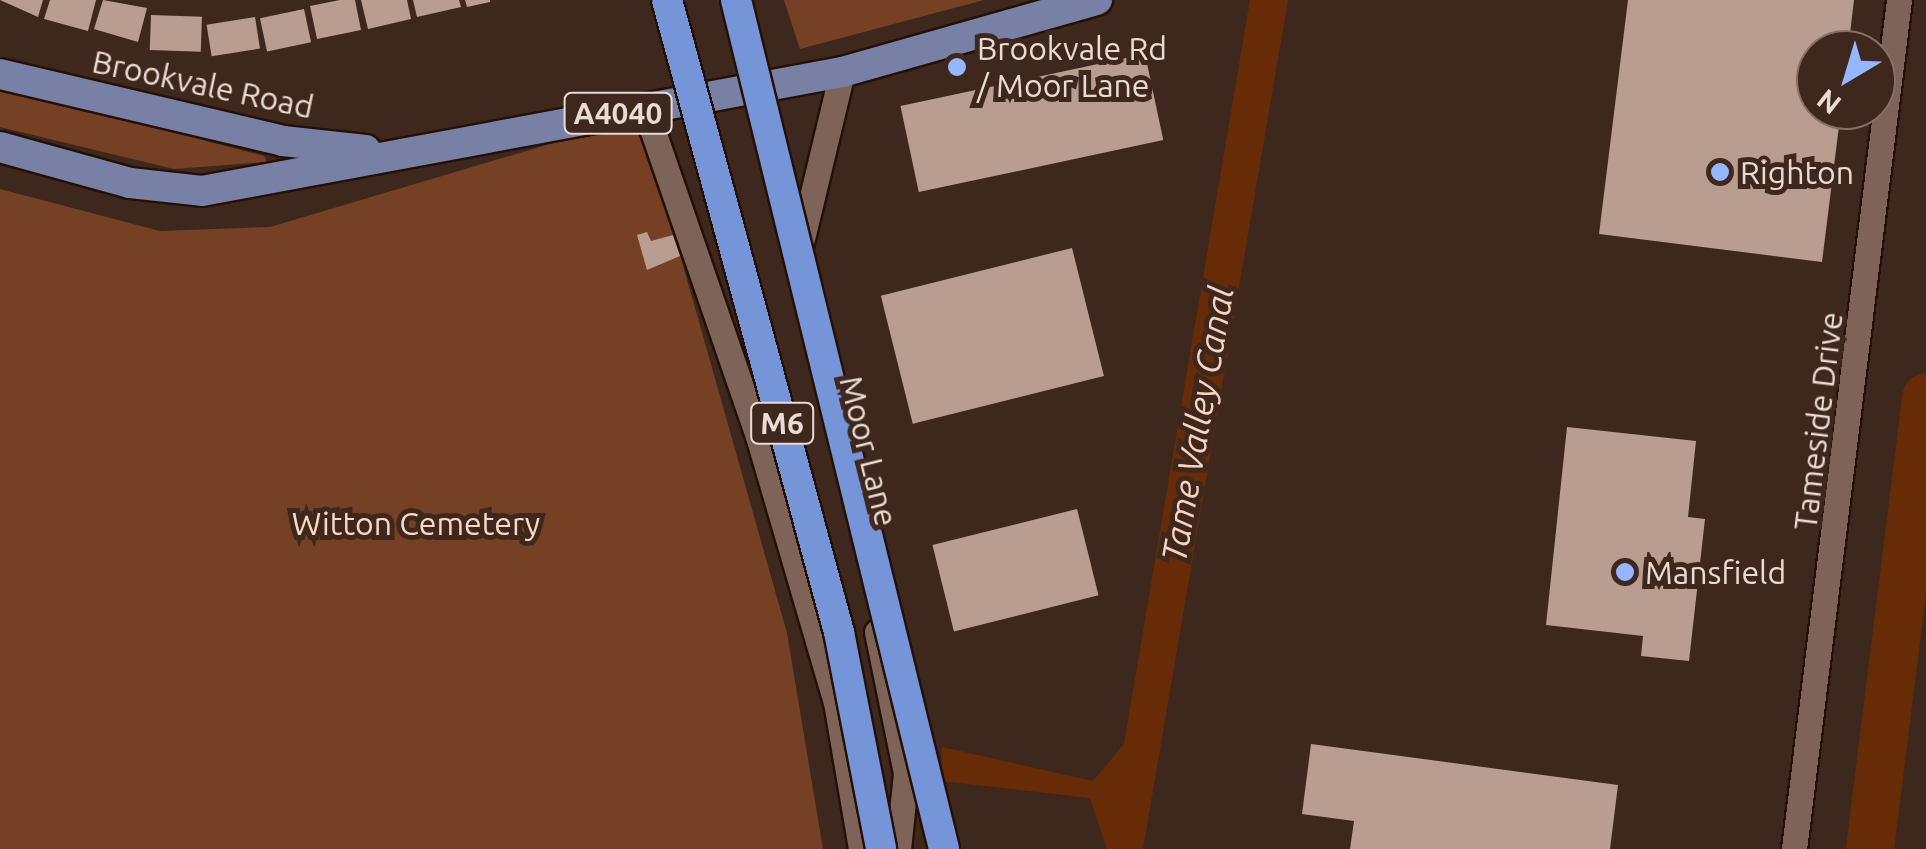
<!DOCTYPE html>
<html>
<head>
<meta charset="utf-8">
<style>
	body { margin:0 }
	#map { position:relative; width:1926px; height:849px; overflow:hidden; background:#3e281e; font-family:Ubuntu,sans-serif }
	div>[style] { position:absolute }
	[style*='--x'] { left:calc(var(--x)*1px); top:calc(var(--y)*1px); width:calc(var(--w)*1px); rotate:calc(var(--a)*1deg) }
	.green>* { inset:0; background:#764025 }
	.water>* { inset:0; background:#682b08 }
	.river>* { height:48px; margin:-24px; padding:0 24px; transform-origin:24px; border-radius:24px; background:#682b08 }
	.building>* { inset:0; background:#b99d90; transform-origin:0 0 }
	.roads { filter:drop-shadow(2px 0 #241007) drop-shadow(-2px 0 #241007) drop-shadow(0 2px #241007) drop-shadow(0 -2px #241007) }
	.minor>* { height:25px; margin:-12.5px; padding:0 12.5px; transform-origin:12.5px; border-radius:12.5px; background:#7d6358 }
	.major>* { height:30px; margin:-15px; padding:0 15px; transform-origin:15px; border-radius:15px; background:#7980a5 }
	.bridges { filter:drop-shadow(2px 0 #241007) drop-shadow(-2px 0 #241007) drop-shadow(0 2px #241007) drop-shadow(0 -2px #241007) }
	.highway-bridge>* { height:30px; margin:-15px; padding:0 15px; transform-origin:15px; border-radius:15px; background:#7694d8 }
	.dots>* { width:28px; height:28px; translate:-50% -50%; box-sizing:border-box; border:5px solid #3e281e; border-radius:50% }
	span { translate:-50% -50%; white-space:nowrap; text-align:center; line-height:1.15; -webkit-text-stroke:10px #3e281e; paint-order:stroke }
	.shield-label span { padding:2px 8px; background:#3e281e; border:2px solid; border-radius:8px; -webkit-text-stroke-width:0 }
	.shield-label { font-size:30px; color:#eadbd4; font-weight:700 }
	.poi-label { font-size:32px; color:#eadbd4 }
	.left { translate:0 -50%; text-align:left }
	.street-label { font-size:32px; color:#eadbd4 }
	.park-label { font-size:32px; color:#fed6c4 }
	.water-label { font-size:35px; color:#fbd3c1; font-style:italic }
	.north { position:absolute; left:1796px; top:30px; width:100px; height:100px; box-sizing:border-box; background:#3e281e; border:2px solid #837067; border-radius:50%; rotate:218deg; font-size:28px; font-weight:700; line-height:40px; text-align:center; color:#eadbd4 }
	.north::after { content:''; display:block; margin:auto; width:35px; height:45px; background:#96b6fd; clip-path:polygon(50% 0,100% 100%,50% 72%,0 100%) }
</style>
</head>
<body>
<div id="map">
	<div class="green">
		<i style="clip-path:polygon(784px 0,984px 0,800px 49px)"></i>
		<i style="clip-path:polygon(0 87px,264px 156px,267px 162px,174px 169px,0 127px)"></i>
		<i style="clip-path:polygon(641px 117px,787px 633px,823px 849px,0 849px,0 189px,160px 231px,270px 227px)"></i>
	</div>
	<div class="water">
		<i style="clip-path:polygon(1250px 0,1288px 0,1143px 849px,1107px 849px,1090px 798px,941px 781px,942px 747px,1093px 781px,1124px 744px)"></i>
	</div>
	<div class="river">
		<i style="--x:1870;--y:849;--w:455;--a:-82.9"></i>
	</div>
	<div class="building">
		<i style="clip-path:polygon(0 0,43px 0,38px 17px)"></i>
		<i style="clip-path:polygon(50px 0,96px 0,88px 31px,44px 19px)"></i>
		<i style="clip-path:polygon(103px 0,147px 8px,138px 42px,94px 29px)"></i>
		<i style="clip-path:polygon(340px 0,355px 0,361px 30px,317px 39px,310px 6px)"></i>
		<i style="clip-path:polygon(361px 0,407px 0,411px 19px,368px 29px)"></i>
		<i style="clip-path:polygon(413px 0,459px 0,461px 7px,417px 17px)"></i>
		<i style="clip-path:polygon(465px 0,490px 0,490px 2px,467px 7px)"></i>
		<i style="clip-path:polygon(1628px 0,1854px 0,1848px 50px,1816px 50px,1816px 110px,1841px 110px,1822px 262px,1599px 234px)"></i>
		<i style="left:304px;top:9px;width:34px;height:45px;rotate:78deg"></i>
		<i style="left:151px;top:15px;width:51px;height:35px;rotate:2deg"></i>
		<i style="left:255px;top:17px;width:32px;height:49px;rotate:81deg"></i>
		<i style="left:1145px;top:54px;width:88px;height:250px;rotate:78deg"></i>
		<i style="clip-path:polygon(647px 232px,651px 241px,673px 235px,680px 256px,647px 270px,637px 235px)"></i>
		<i style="left:1072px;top:248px;width:132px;height:197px;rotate:76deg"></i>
		<i style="clip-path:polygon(1567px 427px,1696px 441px,1688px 517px,1705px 519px,1689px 661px,1641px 656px,1643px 636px,1546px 625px)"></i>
		<i style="left:1077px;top:509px;width:89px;height:149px;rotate:76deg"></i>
		<i style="clip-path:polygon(1311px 744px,1618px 785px,1610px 849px,1350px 849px,1354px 821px,1302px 814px)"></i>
	</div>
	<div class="roads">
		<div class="minor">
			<i style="--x:645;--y:108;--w:347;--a:71"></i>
			<i style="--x:758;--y:436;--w:277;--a:73.7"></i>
			<i style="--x:836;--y:702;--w:149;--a:80.3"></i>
			<i style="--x:800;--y:247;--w:180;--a:-76.5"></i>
			<i style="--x:877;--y:632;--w:144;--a:78.4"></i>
			<i style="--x:906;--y:773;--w:76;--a:96"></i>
			<i style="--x:1794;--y:849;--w:855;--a:-82.95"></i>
		</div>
		<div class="major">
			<i style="--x:0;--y:74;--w:291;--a:13.3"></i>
			<i style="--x:283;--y:141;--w:83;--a:6.2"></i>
			<i style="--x:0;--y:147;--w:135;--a:15.5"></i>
			<i style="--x:130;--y:183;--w:72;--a:6.3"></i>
			<i style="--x:202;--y:191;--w:651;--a:-10.53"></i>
			<i style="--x:842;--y:72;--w:265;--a:-15.8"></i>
		</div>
	</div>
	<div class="bridges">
		<div class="highway-bridge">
			<i style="--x:667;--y:0;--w:655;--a:74.78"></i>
			<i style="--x:839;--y:632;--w:221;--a:79"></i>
			<i style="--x:736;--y:0;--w:874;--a:76.23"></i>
		</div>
	</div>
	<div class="dots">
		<i style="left:957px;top:67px;background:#96b6fd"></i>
		<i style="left:1720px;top:172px;background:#96b6fd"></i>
		<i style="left:1625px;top:572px;background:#96b6fd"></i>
	</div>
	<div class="shield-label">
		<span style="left:618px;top:113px">A4040</span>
		<span style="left:782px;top:423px">M6</span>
	</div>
	<div class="poi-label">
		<span class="left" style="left:977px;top:67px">Brookvale Rd<br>/ Moor Lane</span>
		<span class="left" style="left:1740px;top:172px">Righton</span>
		<span class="left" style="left:1645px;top:572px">Mansfield</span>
	</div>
	<div class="street-label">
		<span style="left:203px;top:84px;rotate:12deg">Brookvale Road</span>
		<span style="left:1818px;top:421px;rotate:-83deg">Tameside Drive</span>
		<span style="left:869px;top:451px;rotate:76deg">Moor Lane</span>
	</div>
	<div class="park-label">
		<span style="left:416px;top:523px">Witton Cemetery</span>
	</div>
	<div class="water-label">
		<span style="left:1197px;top:424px;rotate:-80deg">Tame Valley Canal</span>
	</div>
	<div class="north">N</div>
</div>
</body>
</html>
